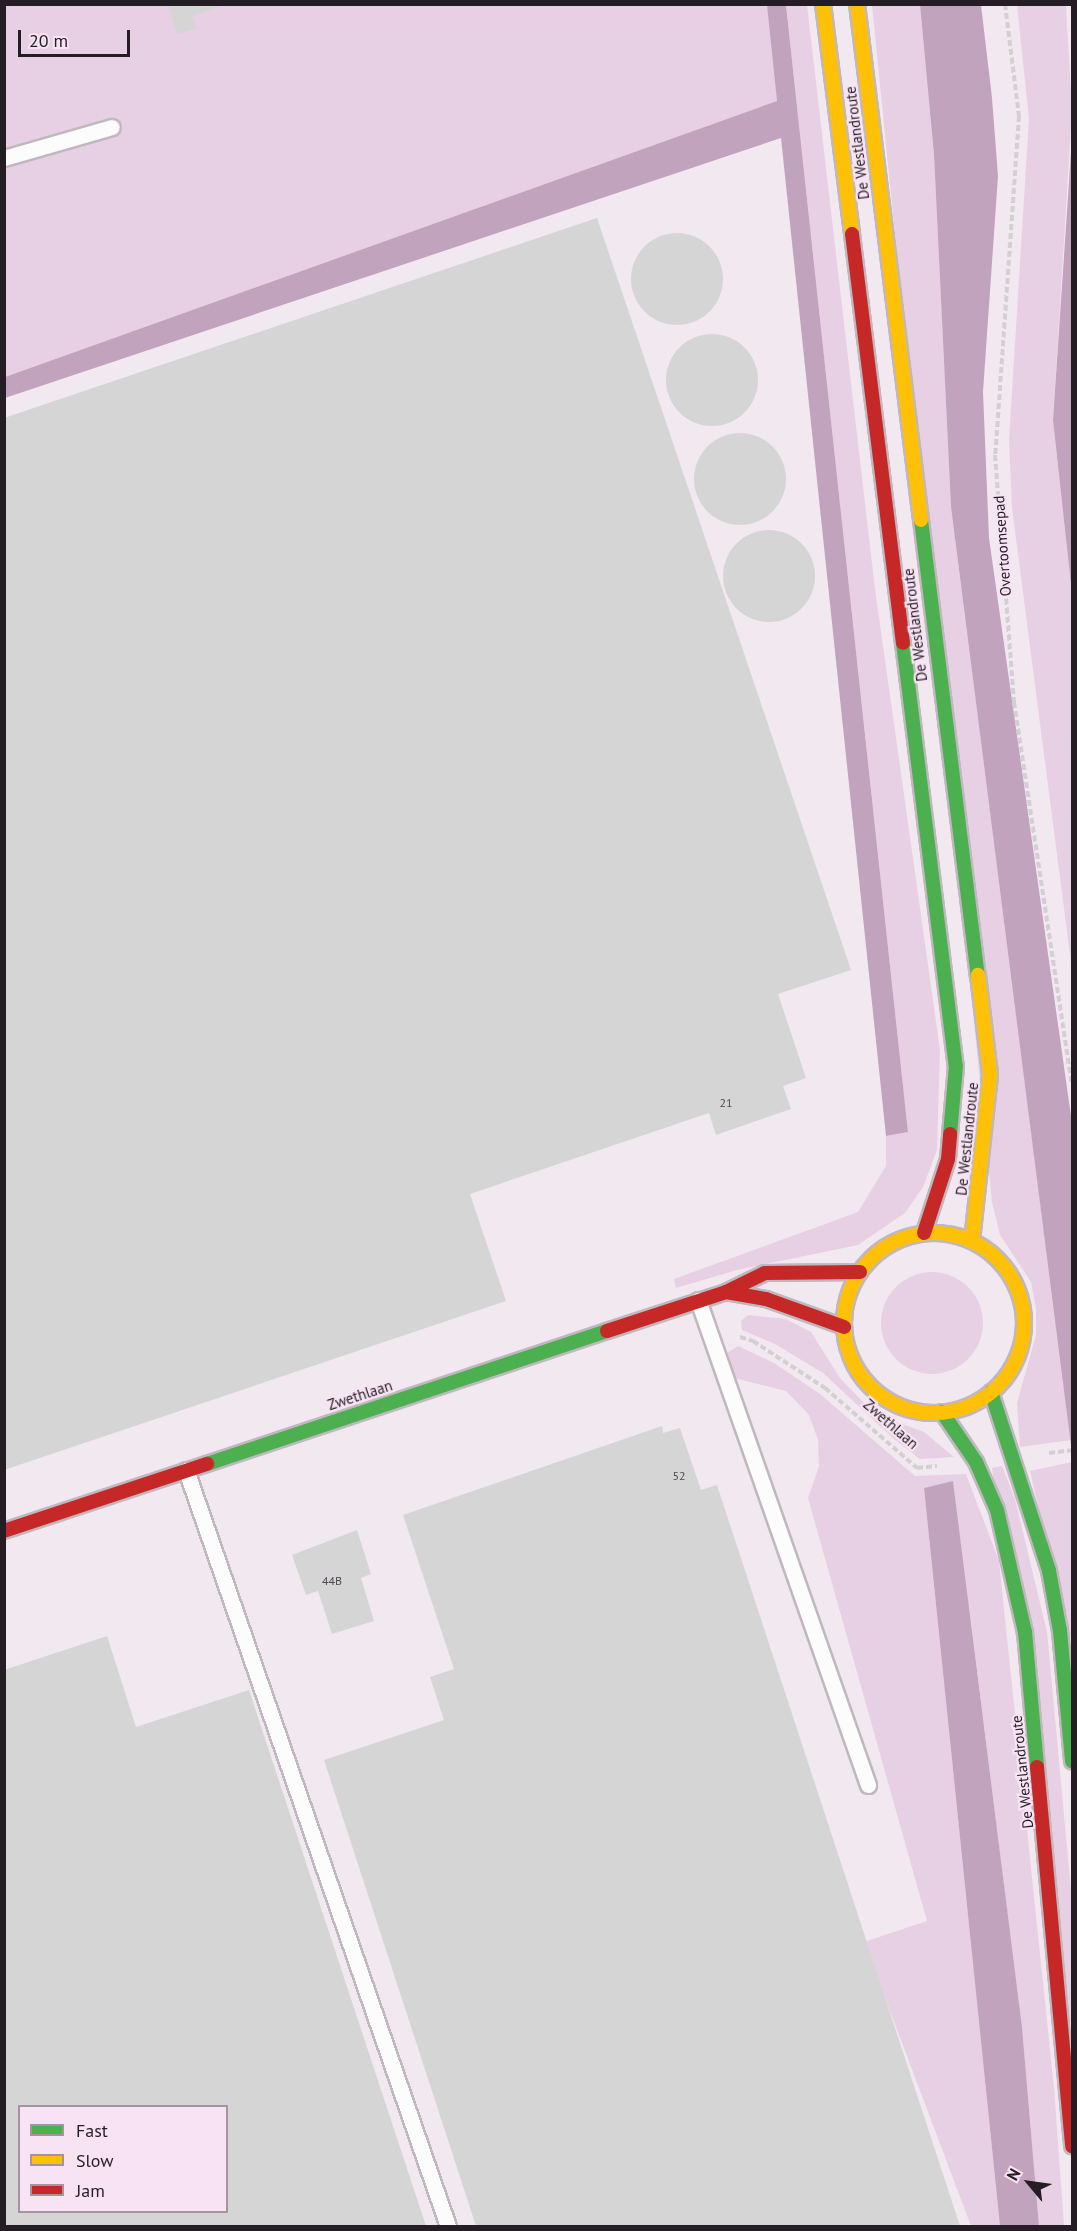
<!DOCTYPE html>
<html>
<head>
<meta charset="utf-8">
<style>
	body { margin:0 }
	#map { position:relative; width:1077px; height:2231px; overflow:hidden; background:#f2e8f0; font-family:"PT Sans",sans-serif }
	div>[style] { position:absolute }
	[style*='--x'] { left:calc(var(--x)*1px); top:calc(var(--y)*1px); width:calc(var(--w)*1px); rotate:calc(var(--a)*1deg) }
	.green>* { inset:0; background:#e7d0e3 }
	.round { border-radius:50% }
	.water>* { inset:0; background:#c2a3bd }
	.building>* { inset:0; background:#d5d5d6 }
	.path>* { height:4px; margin-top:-2px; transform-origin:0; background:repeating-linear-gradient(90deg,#d3d0d2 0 6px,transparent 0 9px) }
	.roads { filter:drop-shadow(2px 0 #c0b8be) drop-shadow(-2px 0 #c0b8be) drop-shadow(0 2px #c0b8be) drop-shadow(0 -2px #c0b8be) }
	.lane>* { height:15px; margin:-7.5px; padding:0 7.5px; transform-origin:7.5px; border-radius:7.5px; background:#fdfcfd }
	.fast>* { height:14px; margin:-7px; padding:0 7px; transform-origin:7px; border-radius:7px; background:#4caf50 }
	.slow>* { height:14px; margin:-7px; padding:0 7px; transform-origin:7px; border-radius:7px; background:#ffc107 }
	.slow>.ring { margin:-7px; padding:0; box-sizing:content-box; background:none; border:14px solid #ffc107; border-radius:50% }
	.jam>* { height:14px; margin:-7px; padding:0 7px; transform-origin:7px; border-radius:7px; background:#c62828 }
	span { translate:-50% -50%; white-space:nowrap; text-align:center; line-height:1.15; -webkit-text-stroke:4.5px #f7e3f3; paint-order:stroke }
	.number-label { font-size:12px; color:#504b50 }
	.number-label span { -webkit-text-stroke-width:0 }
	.street-label { font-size:15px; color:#241d23 }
	.frame { position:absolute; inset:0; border:6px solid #241d23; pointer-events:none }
	.legend { position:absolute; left:18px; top:2105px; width:210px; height:108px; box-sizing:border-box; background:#f7e3f3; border:2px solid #a394a0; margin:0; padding:8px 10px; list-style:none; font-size:18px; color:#241d23 }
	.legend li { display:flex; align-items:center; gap:12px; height:30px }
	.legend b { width:30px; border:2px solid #a394a0 }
	.north { position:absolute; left:999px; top:2153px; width:60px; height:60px; -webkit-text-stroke:4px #f7e3f3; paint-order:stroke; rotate:299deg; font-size:16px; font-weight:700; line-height:24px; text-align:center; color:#241d23 }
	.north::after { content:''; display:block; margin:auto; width:21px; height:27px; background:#241d23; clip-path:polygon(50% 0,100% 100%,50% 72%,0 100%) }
	.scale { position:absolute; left:18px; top:30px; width:112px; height:27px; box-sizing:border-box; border:3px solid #241d23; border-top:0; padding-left:8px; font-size:18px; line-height:21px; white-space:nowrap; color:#241d23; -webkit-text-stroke:4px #f7e3f3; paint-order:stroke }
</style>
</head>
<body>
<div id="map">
	<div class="green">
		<i style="clip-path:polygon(4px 5px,771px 5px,778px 101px,5px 377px)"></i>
		<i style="clip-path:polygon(786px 5px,807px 5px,875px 589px,940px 1050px,937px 1150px,923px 1187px,905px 1213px,858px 1245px,737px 1270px,676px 1288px,674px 1279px,858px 1212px,886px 1166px,886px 1136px,908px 1132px)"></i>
		<i style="clip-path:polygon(872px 5px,920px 5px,934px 155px,951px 507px,1071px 1440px,1020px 1447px,1017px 1403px,1036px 1335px,1036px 1308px,1031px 1282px,1000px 1235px,992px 1202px)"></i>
		<i style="clip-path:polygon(1017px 5px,1066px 5px,1072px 111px,1053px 420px,1072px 594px,1072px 970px,1012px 508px,1009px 440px,1029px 119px)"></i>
		<i class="round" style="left:881px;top:1272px;width:102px;height:102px"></i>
		<i style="clip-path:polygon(748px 1315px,786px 1319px,811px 1332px,840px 1378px,865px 1404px,883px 1417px,924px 1432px,954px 1457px,920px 1459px,895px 1440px,823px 1373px,775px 1344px,742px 1330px,741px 1321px)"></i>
		<i style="clip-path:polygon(738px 1346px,774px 1363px,820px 1394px,915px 1476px,966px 1474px,999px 1561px,1054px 2088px,1064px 2226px,1039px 2226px,1022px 2027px,953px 1482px,924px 1488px,1000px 2226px,971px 2226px,864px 1942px,927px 1921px,808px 1498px,819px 1466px,818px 1440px,809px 1415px,786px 1391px,734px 1378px,727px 1353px)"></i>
		<i style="clip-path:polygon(1072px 1462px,1072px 1654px,1030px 1471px)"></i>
		<i style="clip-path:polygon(1002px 1466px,1015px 1499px,1047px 1632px,1072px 1901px,1072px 2035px,992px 1468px)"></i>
	</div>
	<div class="water">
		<i style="clip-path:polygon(767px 5px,786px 5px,908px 1132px,886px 1136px,781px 138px,5px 398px,5px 377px,777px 101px)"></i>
		<i style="clip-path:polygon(920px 5px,981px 5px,992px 98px,998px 176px,983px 392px,989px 538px,1071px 1116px,1072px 1453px,951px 507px,934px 155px)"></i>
		<i style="clip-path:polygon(1072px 137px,1072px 594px,1053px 420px)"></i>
		<i style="clip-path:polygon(953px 1481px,1022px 2027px,1039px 2226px,1000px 2226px,924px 1488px)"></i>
	</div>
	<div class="building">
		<i style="clip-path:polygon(168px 4px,224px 4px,224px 5px,193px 16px,197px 28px,177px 34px)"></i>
		<i style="clip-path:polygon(597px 218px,851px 970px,778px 994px,806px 1078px,783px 1086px,791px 1109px,716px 1135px,709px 1113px,470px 1194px,506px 1301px,4px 1470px,4px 418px)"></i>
		<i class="round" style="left:631px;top:233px;width:92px;height:92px"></i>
		<i class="round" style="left:666px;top:334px;width:92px;height:92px"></i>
		<i class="round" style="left:694px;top:433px;width:92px;height:92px"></i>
		<i class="round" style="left:723px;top:530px;width:92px;height:92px"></i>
		<i style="clip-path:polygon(662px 1426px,663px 1433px,680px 1428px,701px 1490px,717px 1485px,960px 2226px,476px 2226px,324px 1760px,444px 1720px,430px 1677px,454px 1669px,403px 1515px)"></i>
		<i style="clip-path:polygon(357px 1530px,371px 1574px,361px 1578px,374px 1621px,332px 1634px,318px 1591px,306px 1595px,292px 1555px)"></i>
		<i style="clip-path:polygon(evenodd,107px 1636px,136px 1727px,249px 1690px,426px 2226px,4px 2226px,4px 1670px,107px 1636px,20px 2106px,226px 2106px,226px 2212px,20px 2212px,20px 2106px)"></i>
	</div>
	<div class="path">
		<i style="--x:1005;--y:4;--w:113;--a:82.9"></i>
		<i style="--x:1019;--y:116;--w:340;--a:94"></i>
		<i style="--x:995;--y:455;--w:248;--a:85.6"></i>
		<i style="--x:1014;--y:702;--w:386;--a:81.4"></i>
		<i style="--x:740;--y:1337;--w:14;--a:17"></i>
		<i style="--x:753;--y:1341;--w:86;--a:33.1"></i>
		<i style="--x:825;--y:1388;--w:122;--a:41"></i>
		<i style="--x:917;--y:1468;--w:20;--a:-6"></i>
		<i style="--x:1049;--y:1453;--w:23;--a:-7"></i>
	</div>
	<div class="roads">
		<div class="lane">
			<i style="--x:4;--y:158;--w:112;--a:-16"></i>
			<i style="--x:698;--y:1300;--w:514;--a:70.68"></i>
			<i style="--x:186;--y:1470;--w:800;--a:70.89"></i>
		</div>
		<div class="fast">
			<i style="--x:921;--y:520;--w:459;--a:82.9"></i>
			<i style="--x:903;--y:643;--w:426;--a:82.9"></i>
			<i style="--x:956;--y:1066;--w:68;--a:95"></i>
			<i style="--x:991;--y:1392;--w:188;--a:72"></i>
			<i style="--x:1049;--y:1571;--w:61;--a:79.6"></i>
			<i style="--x:1060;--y:1631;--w:131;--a:84.7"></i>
			<i style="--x:942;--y:1412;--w:60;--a:55.8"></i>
			<i style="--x:976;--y:1462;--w:52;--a:66.4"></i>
			<i style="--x:997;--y:1510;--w:125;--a:77.1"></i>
			<i style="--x:1025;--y:1632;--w:136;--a:84.9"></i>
			<i style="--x:207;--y:1464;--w:422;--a:-18.4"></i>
		</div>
		<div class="slow">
			<i style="--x:823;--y:4;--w:232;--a:82.8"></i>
			<i style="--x:857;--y:4;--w:520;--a:82.93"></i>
			<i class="ring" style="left:844px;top:1233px;width:166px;height:166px"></i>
			<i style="--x:972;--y:1241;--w:168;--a:-83.8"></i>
			<i style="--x:990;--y:1074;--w:100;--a:-96.9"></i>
		</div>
		<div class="jam">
			<i style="--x:852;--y:234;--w:412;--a:82.9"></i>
			<i style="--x:924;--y:1233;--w:78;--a:-72"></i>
			<i style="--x:948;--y:1159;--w:25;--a:-85"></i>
			<i style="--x:726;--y:1292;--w:41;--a:9.9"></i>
			<i style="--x:766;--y:1299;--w:83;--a:19.7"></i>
			<i style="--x:607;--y:1331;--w:125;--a:-18.1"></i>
			<i style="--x:726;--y:1292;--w:43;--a:-26"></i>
			<i style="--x:765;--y:1273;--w:95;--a:-0.6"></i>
			<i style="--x:4;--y:1531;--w:214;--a:-18.3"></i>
			<i style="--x:1037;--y:1767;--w:381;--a:84.7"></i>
		</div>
	</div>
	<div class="number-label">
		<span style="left:726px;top:1103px">21</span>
		<span style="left:679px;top:1476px">52</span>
		<span style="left:332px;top:1581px">44B</span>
	</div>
	<div class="street-label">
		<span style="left:857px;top:143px;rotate:-97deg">De Westlandroute</span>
		<span style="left:1002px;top:546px;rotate:-94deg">Overtoomsepad</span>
		<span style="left:915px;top:625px;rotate:-97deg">De Westlandroute</span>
		<span style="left:967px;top:1139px;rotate:-84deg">De Westlandroute</span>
		<span style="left:360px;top:1395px;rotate:-18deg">Zwethlaan</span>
		<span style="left:891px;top:1424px;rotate:41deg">Zwethlaan</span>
		<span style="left:1022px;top:1772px;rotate:-96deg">De Westlandroute</span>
	</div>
	<div class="frame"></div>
	<ul class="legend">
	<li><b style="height:8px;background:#4caf50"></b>Fast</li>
	<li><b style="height:8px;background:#ffc107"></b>Slow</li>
	<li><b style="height:8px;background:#c62828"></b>Jam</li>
	</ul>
	<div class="north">N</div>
	<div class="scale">20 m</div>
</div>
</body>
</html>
